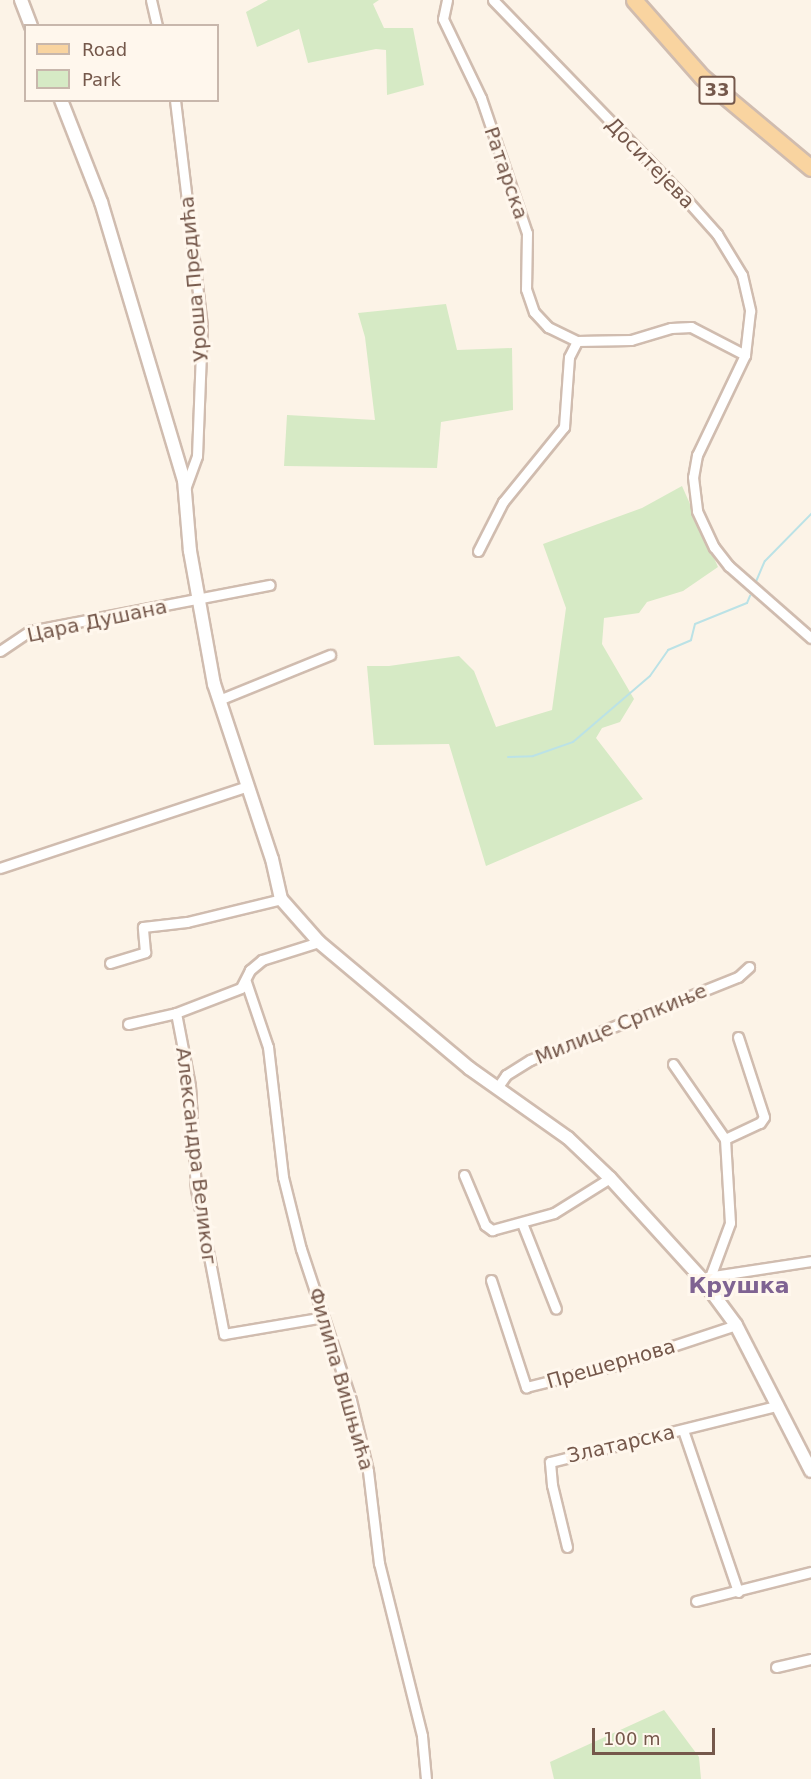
<!DOCTYPE html>
<html>
<head>
<meta charset="utf-8">
<style>
	body { margin:0 }
	#map { position:relative; width:811px; height:1779px; overflow:hidden; background:#fcf3e7; font-family:"DejaVu Sans",sans-serif }
	div>[style] { position:absolute }
	[style*='--x'] { left:calc(var(--x)*1px); top:calc(var(--y)*1px); width:calc(var(--w)*1px); rotate:calc(var(--a)*1deg) }
	.green>* { inset:0; background:#d6eac5 }
	.stream>* { height:2px; margin:-1px; padding:0 1px; transform-origin:1px; border-radius:1px; background:#bbe2e6 }
	.roads { filter:drop-shadow(2px 0 #d0bcaf) drop-shadow(-2px 0 #d0bcaf) drop-shadow(0 2px #d0bcaf) drop-shadow(0 -2px #d0bcaf) }
	.minor>* { height:9px; margin:-4.5px; padding:0 4.5px; transform-origin:4.5px; border-radius:4.5px; background:#fff }
	.tertiary>* { height:12px; margin:-6px; padding:0 6px; transform-origin:6px; border-radius:6px; background:#fff }
	.primary>* { height:15px; margin:-7.5px; padding:0 7.5px; transform-origin:7.5px; border-radius:7.5px; background:#f9d4a0 }
	span { translate:-50% -50%; white-space:nowrap; text-align:center; line-height:1.15; -webkit-text-stroke:6px #fff7ed; paint-order:stroke }
	.shield-label span { padding:2px 4px; background:#fff7ed; border:2px solid; border-radius:4px; -webkit-text-stroke-width:0 }
	.shield-label { font-size:18px; color:#75584b; font-weight:700 }
	.street-label { font-size:20px; color:#75584b }
	.quarter-label { font-size:22px; color:#7f6392; font-weight:700 }
	.legend { position:absolute; left:24px; top:24px; width:195px; height:78px; box-sizing:border-box; background:#fff7ed; border:2px solid #c8b7ac; margin:0; padding:8px 10px; list-style:none; font-size:18px; color:#75584b }
	.legend li { display:flex; align-items:center; gap:12px; height:30px }
	.legend b { width:30px; border:2px solid #c8b7ac }
	.scale { position:absolute; left:592px; top:1728px; width:123px; height:27px; box-sizing:border-box; border:3px solid #75584b; border-top:0; padding-left:8px; font-size:18px; line-height:21px; white-space:nowrap; color:#75584b; -webkit-text-stroke:4px #fff7ed; paint-order:stroke }
</style>
</head>
<body>
<div id="map">
	<div class="green">
		<i style="clip-path:polygon(268px 0,379px 0,373px 4px,384px 28px,413px 28px,424px 85px,387px 95px,386px 50px,376px 49px,308px 63px,299px 29px,257px 47px,246px 12px)"></i>
		<i style="clip-path:polygon(446px 304px,457px 350px,512px 348px,513px 410px,441px 422px,437px 468px,284px 466px,287px 415px,375px 420px,365px 337px,358px 313px)"></i>
		<i style="clip-path:polygon(682px 486px,718px 567px,683px 591px,647px 602px,639px 613px,604px 618px,602px 644px,634px 699px,620px 722px,602px 728px,596px 738px,643px 799px,486px 866px,449px 744px,374px 745px,367px 666px,389px 666px,459px 656px,474px 671px,496px 727px,552px 710px,566px 608px,543px 544px,642px 508px)"></i>
		<i style="clip-path:polygon(664px 1710px,699px 1757px,701px 1779px,554px 1779px,550px 1762px)"></i>
	</div>
	<div class="stream">
		<i style="--x:755;--y:584;--w:25;--a:-67"></i>
		<i style="--x:765;--y:561;--w:66;--a:-45.6"></i>
		<i style="--x:508;--y:757;--w:25;--a:-2"></i>
		<i style="--x:533;--y:756;--w:42;--a:-19.3"></i>
		<i style="--x:573;--y:742;--w:101;--a:-40.6"></i>
		<i style="--x:650;--y:676;--w:32;--a:-55"></i>
		<i style="--x:668;--y:650;--w:25;--a:-23"></i>
		<i style="--x:691;--y:640;--w:16;--a:-76"></i>
		<i style="--x:695;--y:624;--w:56;--a:-22"></i>
		<i style="--x:747;--y:603;--w:8;--a:-67"></i>
	</div>
	<div class="roads">
		<div class="minor">
			<i style="--x:151;--y:0;--w:27;--a:77"></i>
			<i style="--x:447;--y:0;--w:19;--a:102"></i>
			<i style="--x:443;--y:19;--w:88;--a:64.3"></i>
			<i style="--x:481;--y:98;--w:143;--a:71.2"></i>
			<i style="--x:527;--y:233;--w:56;--a:91"></i>
			<i style="--x:526;--y:289;--w:24;--a:71"></i>
			<i style="--x:534;--y:312;--w:21;--a:47"></i>
			<i style="--x:548;--y:327;--w:32;--a:26"></i>
			<i style="--x:493;--y:0;--w:274;--a:45.9"></i>
			<i style="--x:684;--y:197;--w:50;--a:48.3"></i>
			<i style="--x:717;--y:234;--w:48;--a:58.6"></i>
			<i style="--x:742;--y:275;--w:37;--a:77"></i>
			<i style="--x:750;--y:311;--w:44;--a:96.5"></i>
			<i style="--x:745;--y:355;--w:111;--a:115.6"></i>
			<i style="--x:697;--y:455;--w:22;--a:100"></i>
			<i style="--x:693;--y:477;--w:34;--a:83"></i>
			<i style="--x:697;--y:511;--w:40;--a:65"></i>
			<i style="--x:714;--y:547;--w:24;--a:52"></i>
			<i style="--x:729;--y:566;--w:109;--a:41.3"></i>
			<i style="--x:175;--y:100;--w:228;--a:83.2"></i>
			<i style="--x:202;--y:326;--w:130;--a:92.2"></i>
			<i style="--x:197;--y:456;--w:35;--a:110"></i>
			<i style="--x:577;--y:341;--w:54;--a:-1.1"></i>
			<i style="--x:631;--y:340;--w:42;--a:-16.7"></i>
			<i style="--x:671;--y:328;--w:20;--a:-3"></i>
			<i style="--x:691;--y:327;--w:61;--a:27.4"></i>
			<i style="--x:478;--y:551;--w:55;--a:-63"></i>
			<i style="--x:503;--y:502;--w:97;--a:-50.9"></i>
			<i style="--x:564;--y:427;--w:70;--a:-85.9"></i>
			<i style="--x:569;--y:357;--w:18;--a:-63"></i>
			<i style="--x:0;--y:651;--w:36;--a:-34"></i>
			<i style="--x:30;--y:631;--w:244;--a:-10.9"></i>
			<i style="--x:219;--y:700;--w:120;--a:-22.1"></i>
			<i style="--x:0;--y:868;--w:261;--a:-18.3"></i>
			<i style="--x:319;--y:942;--w:60;--a:162.5"></i>
			<i style="--x:262;--y:960;--w:16;--a:140"></i>
			<i style="--x:250;--y:970;--w:20;--a:117"></i>
			<i style="--x:241;--y:988;--w:70;--a:159"></i>
			<i style="--x:176;--y:1013;--w:74;--a:79.1"></i>
			<i style="--x:190;--y:1086;--w:103;--a:86.7"></i>
			<i style="--x:196;--y:1189;--w:148;--a:79.1"></i>
			<i style="--x:224;--y:1334;--w:101;--a:-9.6"></i>
			<i style="--x:110;--y:963;--w:37;--a:-17"></i>
			<i style="--x:145;--y:952;--w:25;--a:-95"></i>
			<i style="--x:143;--y:927;--w:44;--a:-6.5"></i>
			<i style="--x:187;--y:922;--w:97;--a:-13.7"></i>
			<i style="--x:246;--y:982;--w:69;--a:71.3"></i>
			<i style="--x:268;--y:1047;--w:131;--a:83.4"></i>
			<i style="--x:283;--y:1177;--w:74;--a:76"></i>
			<i style="--x:301;--y:1249;--w:159;--a:71.7"></i>
			<i style="--x:351;--y:1400;--w:73;--a:76.5"></i>
			<i style="--x:368;--y:1471;--w:93;--a:83.2"></i>
			<i style="--x:379;--y:1563;--w:178;--a:76"></i>
			<i style="--x:422;--y:1736;--w:43;--a:84.7"></i>
			<i style="--x:128;--y:1024;--w:49;--a:-12.9"></i>
			<i style="--x:673;--y:1064;--w:91;--a:55.3"></i>
			<i style="--x:725;--y:1139;--w:84;--a:86.6"></i>
			<i style="--x:730;--y:1223;--w:58;--a:110.3"></i>
			<i style="--x:497;--y:1088;--w:16;--a:-55"></i>
			<i style="--x:506;--y:1075;--w:28;--a:-32"></i>
			<i style="--x:530;--y:1060;--w:224;--a:-21.8"></i>
			<i style="--x:738;--y:977;--w:15;--a:-42"></i>
			<i style="--x:725;--y:1139;--w:38;--a:-25"></i>
			<i style="--x:760;--y:1123;--w:7;--a:-56"></i>
			<i style="--x:764;--y:1117;--w:84;--a:-108"></i>
			<i style="--x:464;--y:1175;--w:54;--a:67.2"></i>
			<i style="--x:485;--y:1225;--w:9;--a:36"></i>
			<i style="--x:492;--y:1230;--w:64;--a:-15.3"></i>
			<i style="--x:554;--y:1213;--w:66;--a:-32"></i>
			<i style="--x:522;--y:1223;--w:92;--a:68.4"></i>
			<i style="--x:707;--y:1277;--w:105;--a:-8.7"></i>
			<i style="--x:491;--y:1280;--w:113;--a:71.9"></i>
			<i style="--x:526;--y:1387;--w:92;--a:-13.9"></i>
			<i style="--x:615;--y:1365;--w:127;--a:-18.3"></i>
			<i style="--x:683;--y:1430;--w:171;--a:71.2"></i>
			<i style="--x:567;--y:1547;--w:64;--a:-103.6"></i>
			<i style="--x:552;--y:1485;--w:23;--a:-95"></i>
			<i style="--x:550;--y:1462;--w:234;--a:-13.9"></i>
			<i style="--x:696;--y:1601;--w:119;--a:-14.2"></i>
			<i style="--x:776;--y:1667;--w:36;--a:-13"></i>
		</div>
		<div class="tertiary">
			<i style="--x:21;--y:0;--w:28;--a:69"></i>
			<i style="--x:61;--y:100;--w:110;--a:68.6"></i>
			<i style="--x:101;--y:202;--w:290;--a:73.4"></i>
			<i style="--x:184;--y:480;--w:71;--a:85.2"></i>
			<i style="--x:190;--y:551;--w:135;--a:79.8"></i>
			<i style="--x:214;--y:684;--w:184;--a:71.7"></i>
			<i style="--x:272;--y:859;--w:41;--a:77.3"></i>
			<i style="--x:281;--y:899;--w:57;--a:48.5"></i>
			<i style="--x:319;--y:942;--w:196;--a:40"></i>
			<i style="--x:469;--y:1068;--w:121;--a:35.3"></i>
			<i style="--x:568;--y:1138;--w:58;--a:43.6"></i>
			<i style="--x:610;--y:1178;--w:137;--a:47.7"></i>
			<i style="--x:702;--y:1279;--w:57;--a:53.5"></i>
			<i style="--x:736;--y:1325;--w:164;--a:62.8"></i>
		</div>
		<div class="primary">
			<i style="--x:634;--y:0;--w:103;--a:48.6"></i>
			<i style="--x:702;--y:77;--w:142;--a:39.9"></i>
		</div>
	</div>
	<div class="shield-label">
		<span style="left:717px;top:90px">33</span>
	</div>
	<div class="street-label">
		<span style="left:650px;top:163px;rotate:46deg">Доситејева</span>
		<span style="left:506px;top:173px;rotate:71deg">Ратарска</span>
		<span style="left:194px;top:279px;rotate:-95deg">Уроша Предића</span>
		<span style="left:97px;top:621px;rotate:-12deg">Цара Душана</span>
		<span style="left:621px;top:1024px;rotate:-22deg">Милице Српкиње</span>
		<span style="left:196px;top:1156px;rotate:83deg">Александра Великог</span>
		<span style="left:611px;top:1364px;rotate:-16deg">Прешернова</span>
		<span style="left:341px;top:1379px;rotate:74deg">Филипа Вишњића</span>
		<span style="left:621px;top:1444px;rotate:-13deg">Златарска</span>
	</div>
	<div class="quarter-label">
		<span style="left:739px;top:1286px">Крушка</span>
	</div>
	<ul class="legend">
	<li><b style="height:8px;background:#f9d4a0"></b>Road</li>
	<li><b style="height:16px;background:#d6eac5"></b>Park</li>
	</ul>
	<div class="scale">100 m</div>
</div>
</body>
</html>
